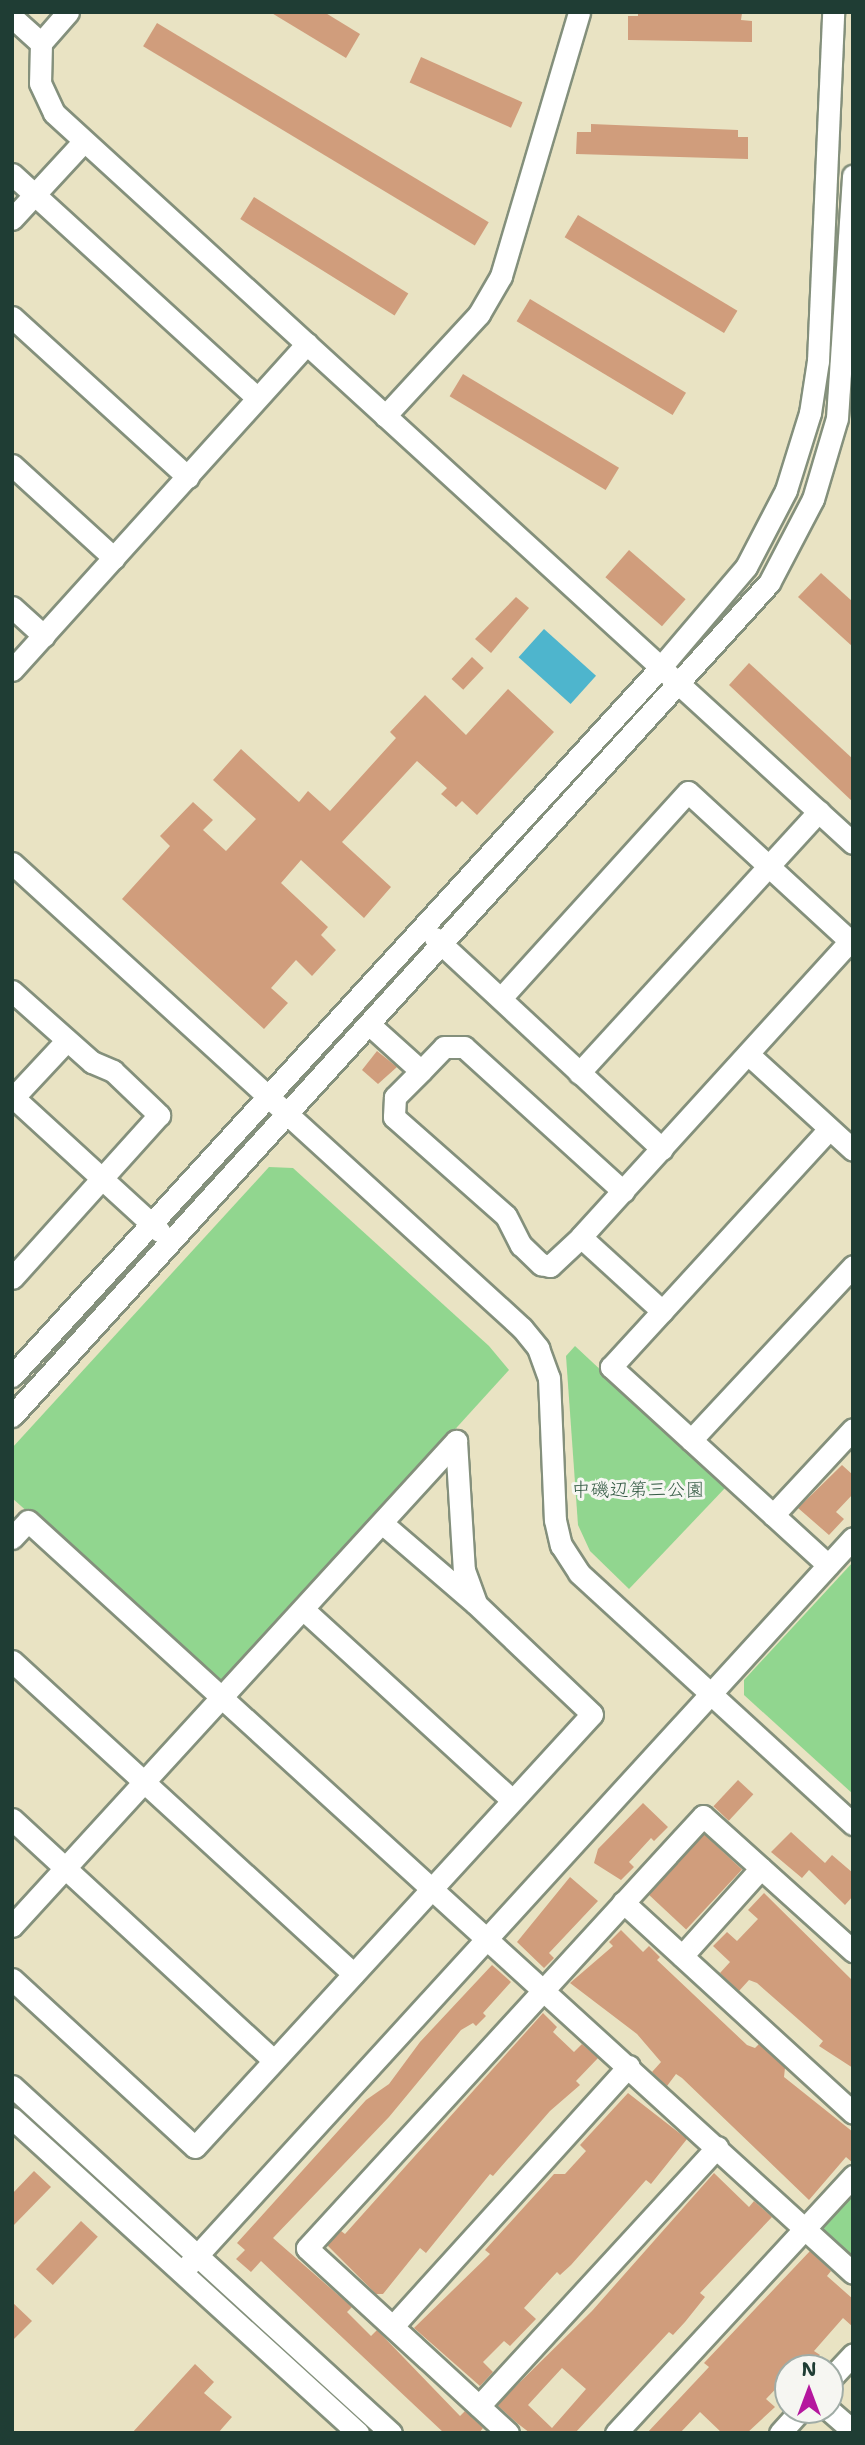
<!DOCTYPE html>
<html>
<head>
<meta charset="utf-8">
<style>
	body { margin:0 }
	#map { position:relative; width:865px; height:2445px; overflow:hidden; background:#e9e3c3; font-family:"Shantell Sans","Klee One",sans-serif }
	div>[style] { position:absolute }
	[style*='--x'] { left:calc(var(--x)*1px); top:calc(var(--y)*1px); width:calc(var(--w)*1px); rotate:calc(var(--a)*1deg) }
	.green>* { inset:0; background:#91d68f }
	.water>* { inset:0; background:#4eb5cd; transform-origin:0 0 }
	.building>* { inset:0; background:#d09d7c; transform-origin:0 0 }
	.roads { filter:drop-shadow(2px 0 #84907c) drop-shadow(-2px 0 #84907c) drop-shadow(0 2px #84907c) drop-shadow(0 -2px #84907c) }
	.minor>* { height:21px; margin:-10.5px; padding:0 10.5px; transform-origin:10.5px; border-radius:10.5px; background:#fff }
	span { translate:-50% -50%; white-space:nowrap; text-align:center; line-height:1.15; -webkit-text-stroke:6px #f6f6f2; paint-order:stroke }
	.park-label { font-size:19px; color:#365c46 }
	.frame { position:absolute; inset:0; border:14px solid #1f3d34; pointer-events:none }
	.north { position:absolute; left:774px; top:2354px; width:70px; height:70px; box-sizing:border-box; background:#f6f6f2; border:2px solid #a0aca6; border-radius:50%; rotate:0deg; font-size:19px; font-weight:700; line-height:28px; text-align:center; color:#1f3d34 }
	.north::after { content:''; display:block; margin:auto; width:24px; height:32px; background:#b5179e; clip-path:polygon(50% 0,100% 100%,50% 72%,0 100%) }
</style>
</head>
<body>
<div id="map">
	<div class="green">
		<i style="clip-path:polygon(269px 1167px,293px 1168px,489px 1346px,509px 1370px,227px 1680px,218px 1681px,12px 1498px,12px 1448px)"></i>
		<i style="clip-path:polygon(131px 1264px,136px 1264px,58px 1353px,41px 1366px)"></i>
		<i style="clip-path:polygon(575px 1346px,726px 1487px,629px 1589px,590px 1551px,578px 1525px,566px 1356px)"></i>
		<i style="clip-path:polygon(853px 1562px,853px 1794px,744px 1695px,744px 1680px)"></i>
		<i style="clip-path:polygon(853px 2193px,853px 2261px,824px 2234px,824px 2225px)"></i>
	</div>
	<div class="water">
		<i style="left:544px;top:629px;width:70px;height:38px;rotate:42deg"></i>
	</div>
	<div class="building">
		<i style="clip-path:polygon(270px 12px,324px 12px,360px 34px,346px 58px)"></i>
		<i style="clip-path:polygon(638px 12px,742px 13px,741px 20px,752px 21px,752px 42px,628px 40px,628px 16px,638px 16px)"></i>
		<i style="left:157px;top:23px;width:387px;height:27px;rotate:31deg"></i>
		<i style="left:421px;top:57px;width:111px;height:28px;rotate:24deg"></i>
		<i style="clip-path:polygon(591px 124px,738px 130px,738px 137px,748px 137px,748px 159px,576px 154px,577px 132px,591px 132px)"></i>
		<i style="left:254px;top:197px;width:182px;height:26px;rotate:32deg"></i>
		<i style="left:578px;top:215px;width:186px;height:26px;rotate:31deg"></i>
		<i style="left:530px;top:299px;width:182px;height:26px;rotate:31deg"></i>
		<i style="left:463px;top:374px;width:182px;height:26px;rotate:31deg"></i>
		<i style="left:629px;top:550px;width:75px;height:36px;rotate:41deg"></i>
		<i style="clip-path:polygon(821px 573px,853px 602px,853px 647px,798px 597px)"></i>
		<i style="clip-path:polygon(516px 597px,529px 608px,491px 653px,475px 639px)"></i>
		<i style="left:472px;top:657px;width:16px;height:30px;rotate:43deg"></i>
		<i style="clip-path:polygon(749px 663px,853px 759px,853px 802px,729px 685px)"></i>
		<i style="clip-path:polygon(508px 689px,554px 732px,477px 815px,462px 801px,456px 807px,441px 794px,447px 788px,417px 761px,342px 842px,391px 887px,364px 918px,301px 860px,281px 883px,328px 927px,321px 935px,336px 950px,312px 976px,296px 960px,271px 988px,288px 1003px,264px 1029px,122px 899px,170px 846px,160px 836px,193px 802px,213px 820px,203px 830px,226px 851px,256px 819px,213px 780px,241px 749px,299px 802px,308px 791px,330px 811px,396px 738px,390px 732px,425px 695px,466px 735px)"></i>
		<i style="clip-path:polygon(377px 1051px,397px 1067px,378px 1084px,362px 1070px)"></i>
		<i style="clip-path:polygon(842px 1465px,853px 1475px,853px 1494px,836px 1512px,844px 1519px,829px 1535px,798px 1508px)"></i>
		<i style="left:738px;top:1780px;width:21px;height:36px;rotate:43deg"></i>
		<i style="clip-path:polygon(643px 1803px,668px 1827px,654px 1841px,651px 1838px,629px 1862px,634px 1867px,621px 1880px,594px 1863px,598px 1849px)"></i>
		<i style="clip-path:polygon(791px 1832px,825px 1863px,832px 1855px,853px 1873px,853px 1896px,845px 1905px,809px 1870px,802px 1878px,771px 1852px)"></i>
		<i style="left:704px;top:1834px;width:52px;height:82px;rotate:43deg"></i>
		<i style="clip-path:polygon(570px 1877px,598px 1901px,549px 1953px,554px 1958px,544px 1968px,517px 1942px)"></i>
		<i style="clip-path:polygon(764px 1893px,853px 1981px,853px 2068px,819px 2046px,823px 2041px,757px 1983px,749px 1980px,739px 1991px,720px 1973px,730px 1962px,713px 1946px,727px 1932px,737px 1941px,758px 1919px,748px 1910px)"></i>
		<i style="clip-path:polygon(621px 1930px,643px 1952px,649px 1946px,660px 1957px,657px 1960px,747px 2045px,755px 2048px,759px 2044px,785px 2068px,784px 2077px,853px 2132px,853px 2163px,846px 2157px,809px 2200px,682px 2078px,676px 2074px,667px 2086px,652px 2072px,661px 2062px,637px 2034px,570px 1983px,613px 1946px,609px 1942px)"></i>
		<i style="clip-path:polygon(492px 1965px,511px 1982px,483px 2013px,486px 2016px,476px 2026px,473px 2023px,461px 2030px,389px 2117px,273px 2238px,352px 2307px,347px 2312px,371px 2336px,377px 2330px,460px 2416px,465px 2411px,483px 2428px,479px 2433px,444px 2433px,261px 2261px,251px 2272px,236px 2259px,245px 2250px,237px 2243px,366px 2100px,389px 2084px,420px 2042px)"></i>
		<i style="clip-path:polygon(543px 2013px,557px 2027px,553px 2032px,574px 2052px,582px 2044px,598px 2058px,576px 2081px,580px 2085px,550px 2111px,493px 2176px,490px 2174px,426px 2253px,420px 2248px,383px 2294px,376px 2294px,327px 2245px,341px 2231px,345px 2234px)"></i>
		<i style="clip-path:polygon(628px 2093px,687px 2139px,651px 2184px,646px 2180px,571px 2265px,560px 2275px,557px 2272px,524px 2308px,536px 2319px,510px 2346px,504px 2341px,483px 2362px,493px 2372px,480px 2386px,414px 2328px,490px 2254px,485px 2250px,554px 2174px,565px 2174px,586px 2151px,580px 2145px)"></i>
		<i style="clip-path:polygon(34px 2171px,51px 2187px,12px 2227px,12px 2194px)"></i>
		<i style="clip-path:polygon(evenodd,714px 2173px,749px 2207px,754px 2201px,772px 2217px,700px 2293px,705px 2297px,685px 2322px,673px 2335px,669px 2332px,575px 2433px,530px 2433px,517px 2423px,497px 2405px,592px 2311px,714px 2173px,562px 2368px,586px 2389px,552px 2428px,528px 2405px,562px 2368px)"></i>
		<i style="left:81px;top:2221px;width:23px;height:66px;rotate:43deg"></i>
		<i style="clip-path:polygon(810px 2251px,831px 2271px,827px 2276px,853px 2299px,853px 2327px,843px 2318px,814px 2351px,820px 2355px,808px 2368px,788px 2368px,788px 2376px,766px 2399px,775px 2407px,747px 2433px,722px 2433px,700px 2412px,680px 2433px,647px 2433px,709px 2367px,704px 2363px)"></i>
		<i style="clip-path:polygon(12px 2302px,32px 2321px,12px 2341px)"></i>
		<i style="clip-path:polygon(195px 2364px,214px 2382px,204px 2393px,232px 2417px,218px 2433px,132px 2433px)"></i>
	</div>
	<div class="roads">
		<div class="minor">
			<i style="--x:68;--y:12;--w:41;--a:131.1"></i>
			<i style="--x:41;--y:43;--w:40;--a:91.4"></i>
			<i style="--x:40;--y:83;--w:33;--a:65"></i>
			<i style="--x:54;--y:113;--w:1082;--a:42.42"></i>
			<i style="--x:12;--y:17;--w:39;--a:42"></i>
			<i style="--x:12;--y:174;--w:331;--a:42.4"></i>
			<i style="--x:12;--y:219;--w:105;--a:-47.3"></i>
			<i style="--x:12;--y:317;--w:238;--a:42.3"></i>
			<i style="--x:385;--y:416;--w:139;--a:-47.3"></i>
			<i style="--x:479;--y:314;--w:44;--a:-59.9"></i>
			<i style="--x:501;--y:276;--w:275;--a:-73.5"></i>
			<i style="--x:12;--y:465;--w:138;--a:42.4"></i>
			<i style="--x:12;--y:607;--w:43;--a:42.2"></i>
			<i style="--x:12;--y:670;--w:440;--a:-47.9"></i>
			<i style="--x:12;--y:863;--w:690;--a:42.36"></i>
			<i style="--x:522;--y:1328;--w:26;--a:51"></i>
			<i style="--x:538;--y:1348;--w:32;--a:70"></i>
			<i style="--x:549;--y:1378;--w:142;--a:87.6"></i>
			<i style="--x:555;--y:1520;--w:26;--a:77"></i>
			<i style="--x:561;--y:1545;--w:33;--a:57"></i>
			<i style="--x:579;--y:1573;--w:372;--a:42.5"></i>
			<i style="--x:435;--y:938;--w:310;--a:42.9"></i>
			<i style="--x:12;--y:991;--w:107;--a:41.6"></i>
			<i style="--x:92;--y:1062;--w:23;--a:23"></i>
			<i style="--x:113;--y:1071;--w:64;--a:43.7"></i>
			<i style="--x:159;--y:1115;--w:219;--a:132"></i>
			<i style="--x:501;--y:998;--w:278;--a:-47.8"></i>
			<i style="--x:688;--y:792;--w:220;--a:42.6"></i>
			<i style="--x:850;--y:941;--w:400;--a:132.3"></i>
			<i style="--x:581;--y:1237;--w:110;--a:42.4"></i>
			<i style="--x:371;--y:1026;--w:67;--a:42"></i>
			<i style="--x:421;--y:1071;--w:37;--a:135"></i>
			<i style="--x:395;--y:1097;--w:20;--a:93"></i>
			<i style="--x:394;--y:1117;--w:149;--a:41.5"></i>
			<i style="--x:506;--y:1216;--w:33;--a:63"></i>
			<i style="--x:521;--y:1245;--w:28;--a:44"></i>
			<i style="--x:541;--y:1264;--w:9;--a:13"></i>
			<i style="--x:550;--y:1266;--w:42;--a:-43.1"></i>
			<i style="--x:748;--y:1054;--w:142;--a:42.4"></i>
			<i style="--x:421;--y:1071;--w:33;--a:-46"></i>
			<i style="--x:444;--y:1047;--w:20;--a:0"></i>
			<i style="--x:464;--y:1047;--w:215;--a:42.2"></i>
			<i style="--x:579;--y:1073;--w:355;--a:-47.5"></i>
			<i style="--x:14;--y:1098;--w:197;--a:42.5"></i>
			<i style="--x:12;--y:1099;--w:79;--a:-47"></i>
			<i style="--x:12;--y:1376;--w:960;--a:-47.53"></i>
			<i style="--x:660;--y:668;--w:133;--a:-49.6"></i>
			<i style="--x:746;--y:567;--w:87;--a:-62.5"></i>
			<i style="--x:786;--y:490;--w:81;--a:-72.7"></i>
			<i style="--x:810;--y:413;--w:53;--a:-81.3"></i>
			<i style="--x:818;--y:361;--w:349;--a:-87.5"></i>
			<i style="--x:12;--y:1416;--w:1126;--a:-47.74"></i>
			<i style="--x:769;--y:583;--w:95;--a:-62.4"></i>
			<i style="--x:813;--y:499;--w:84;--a:-73.5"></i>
			<i style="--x:837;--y:418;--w:243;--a:-86.2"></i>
			<i style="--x:691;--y:1440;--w:238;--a:-47"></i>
			<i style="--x:773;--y:1515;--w:117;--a:-47.1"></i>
			<i style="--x:12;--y:1538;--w:23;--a:-47"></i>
			<i style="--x:28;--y:1521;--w:1116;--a:42.35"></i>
			<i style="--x:828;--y:1565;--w:294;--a:-137.6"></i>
			<i style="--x:611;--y:1367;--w:323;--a:-47.5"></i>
			<i style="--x:304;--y:1610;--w:282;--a:42.4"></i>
			<i style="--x:12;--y:1661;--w:463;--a:42.5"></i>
			<i style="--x:12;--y:1819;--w:355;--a:42.7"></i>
			<i style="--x:623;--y:1902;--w:312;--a:42.5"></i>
			<i style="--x:12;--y:1926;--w:658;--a:-47.53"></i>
			<i style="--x:456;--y:1441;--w:129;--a:86.5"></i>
			<i style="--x:464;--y:1570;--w:33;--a:70"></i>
			<i style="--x:682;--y:1956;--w:118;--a:-48.1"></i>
			<i style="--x:12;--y:1979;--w:248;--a:42.6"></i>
			<i style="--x:195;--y:2147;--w:587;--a:-47.48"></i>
			<i style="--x:592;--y:1714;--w:161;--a:-136.5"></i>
			<i style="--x:475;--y:1603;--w:121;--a:-139.3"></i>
			<i style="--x:12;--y:2086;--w:514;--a:42.48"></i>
			<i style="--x:12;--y:2118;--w:468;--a:42.3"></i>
			<i style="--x:182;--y:2272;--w:994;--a:-47.57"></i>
			<i style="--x:393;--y:2326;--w:351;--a:-47.8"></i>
			<i style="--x:830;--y:2379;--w:34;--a:-47"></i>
			<i style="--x:479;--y:2406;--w:352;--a:-47.4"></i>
			<i style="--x:829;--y:2410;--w:32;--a:41"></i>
			<i style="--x:508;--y:2433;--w:273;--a:-137.4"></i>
			<i style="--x:307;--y:2248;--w:586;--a:-47.49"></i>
			<i style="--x:703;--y:1816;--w:202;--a:42"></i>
			<i style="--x:616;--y:2433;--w:350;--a:-47.3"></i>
			<i style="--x:780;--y:2433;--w:31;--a:-48"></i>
		</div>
	</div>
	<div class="park-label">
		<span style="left:638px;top:1490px">中磯辺第三公園</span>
	</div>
	<div class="frame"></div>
	<div class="north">N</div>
</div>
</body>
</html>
